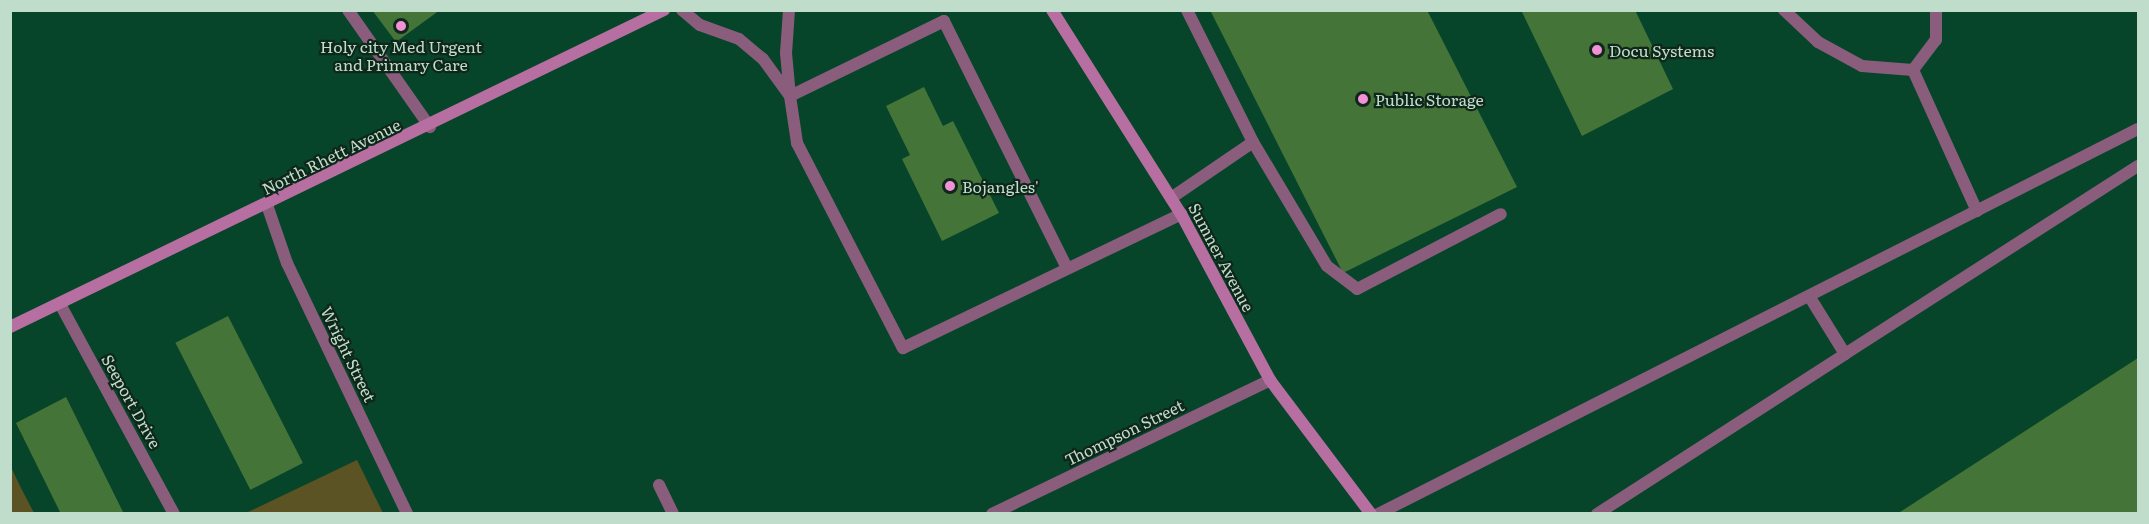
<!DOCTYPE html>
<html>
<head>
<meta charset="utf-8">
<style>
	body { margin:0 }
	#map { position:relative; width:2149px; height:524px; overflow:hidden; background:#07452b; font-family:Literata,serif }
	div>[style] { position:absolute }
	[style*='--x'] { left:calc(var(--x)*1px); top:calc(var(--y)*1px); width:calc(var(--w)*1px); rotate:calc(var(--a)*1deg) }
	.green>* { inset:0; background:#5b5323 }
	.building>* { inset:0; background:#447437; transform-origin:0 0 }
	.lane>* { height:12px; margin:-6px; padding:0 6px; transform-origin:6px; border-radius:6px; background:#8b5d7c }
	.street>* { height:12px; margin:-6px; padding:0 6px; transform-origin:6px; border-radius:6px; background:#8b5d7c }
	.secondary>* { height:12px; margin:-6px; padding:0 6px; transform-origin:6px; border-radius:6px; background:#b76fa1 }
	.dots>* { width:16px; height:16px; translate:-50% -50%; box-sizing:border-box; border:3px solid #0f271a; border-radius:50% }
	span { translate:-50% -50%; white-space:nowrap; text-align:center; line-height:1.15; -webkit-text-stroke:4.5px #0f271a; paint-order:stroke }
	.poi-label { font-size:16px; color:#c0dccb }
	.left { translate:0 -50%; text-align:left }
	.street-label { font-size:16px; color:#c0dccb }
	.frame { position:absolute; inset:0; border:12px solid #c0dccb; pointer-events:none }
</style>
</head>
<body>
<div id="map">
	<div class="green">
		<i style="clip-path:polygon(357px 460px,383px 513px,246px 513px)"></i>
		<i style="clip-path:polygon(11px 467px,20px 486px,34px 513px,11px 513px)"></i>
	</div>
	<div class="building">
		<i style="clip-path:polygon(372px 10px,440px 10px,396px 42px)"></i>
		<i style="clip-path:polygon(1210px 10px,1427px 10px,1517px 187px,1343px 273px)"></i>
		<i style="clip-path:polygon(1521px 10px,1635px 10px,1673px 89px,1582px 136px)"></i>
		<i style="clip-path:polygon(924px 87px,943px 126px,953px 121px,999px 213px,942px 241px,902px 159px,910px 155px,886px 106px)"></i>
		<i style="left:228px;top:316px;width:165px;height:59px;rotate:63deg"></i>
		<i style="clip-path:polygon(2138px 358px,2138px 514px,1897px 514px)"></i>
		<i style="clip-path:polygon(66px 397px,124px 514px,61px 514px,16px 423px)"></i>
	</div>
	<div class="lane">
		<i style="--x:348;--y:10;--w:143;--a:55"></i>
		<i style="--x:682;--y:10;--w:23;--a:40"></i>
		<i style="--x:700;--y:25;--w:41;--a:19.7"></i>
		<i style="--x:739;--y:39;--w:31;--a:40"></i>
		<i style="--x:763;--y:59;--w:46;--a:53.9"></i>
		<i style="--x:790;--y:96;--w:43;--a:-95.3"></i>
		<i style="--x:786;--y:53;--w:43;--a:-86"></i>
		<i style="--x:1784;--y:10;--w:47;--a:43.3"></i>
		<i style="--x:1818;--y:42;--w:50;--a:28.6"></i>
		<i style="--x:1862;--y:66;--w:51;--a:4.5"></i>
		<i style="--x:1913;--y:70;--w:155;--a:65.6"></i>
		<i style="--x:1913;--y:70;--w:38;--a:-53"></i>
		<i style="--x:1936;--y:40;--w:30;--a:-90"></i>
		<i style="--x:1253;--y:142;--w:144;--a:59.2"></i>
		<i style="--x:1327;--y:266;--w:38;--a:37"></i>
		<i style="--x:1357;--y:289;--w:162;--a:-27.5"></i>
		<i style="--x:1171;--y:198;--w:99;--a:-34.3"></i>
		<i style="--x:1253;--y:142;--w:148;--a:-116.6"></i>
		<i style="--x:1067;--y:268;--w:276;--a:-116.5"></i>
		<i style="--x:944;--y:21;--w:171;--a:154"></i>
		<i style="--x:790;--y:96;--w:48;--a:81.5"></i>
		<i style="--x:797;--y:143;--w:231;--a:62.7"></i>
		<i style="--x:903;--y:348;--w:309;--a:-25.7"></i>
		<i style="--x:1845;--y:354;--w:348;--a:-32.7"></i>
		<i style="--x:1597;--y:514;--w:295;--a:-32.8"></i>
		<i style="--x:1845;--y:354;--w:68;--a:-121.8"></i>
	</div>
	<div class="street">
		<i style="--x:267;--y:205;--w:61;--a:71"></i>
		<i style="--x:287;--y:263;--w:278;--a:64.4"></i>
		<i style="--x:60;--y:304;--w:239;--a:61.5"></i>
		<i style="--x:659;--y:485;--w:32;--a:64"></i>
		<i style="--x:992;--y:514;--w:309;--a:-25.7"></i>
		<i style="--x:1378;--y:514;--w:852;--a:-26.87"></i>
	</div>
	<div class="secondary">
		<i style="--x:1052;--y:10;--w:241;--a:57.7"></i>
		<i style="--x:1181;--y:214;--w:188;--a:61.8"></i>
		<i style="--x:1270;--y:380;--w:168;--a:53"></i>
		<i style="--x:10;--y:327;--w:727;--a:-25.86"></i>
	</div>
	<div class="dots">
		<i style="left:401px;top:26px;background:#f391d6"></i>
		<i style="left:1597px;top:50px;background:#f391d6"></i>
		<i style="left:1363px;top:99px;background:#f391d6"></i>
		<i style="left:950px;top:186px;background:#f391d6"></i>
	</div>
	<div class="poi-label">
		<span style="left:401px;top:55px">Holy city Med Urgent<br>and Primary Care</span>
		<span class="left" style="left:1609px;top:50px">Docu Systems</span>
		<span class="left" style="left:1375px;top:99px">Public Storage</span>
		<span class="left" style="left:962px;top:186px">Bojangles'</span>
	</div>
	<div class="street-label">
		<span style="left:331px;top:156px;rotate:-26deg">North Rhett Avenue</span>
		<span style="left:1222px;top:257px;rotate:62deg">Sumner Avenue</span>
		<span style="left:349px;top:354px;rotate:64deg">Wright Street</span>
		<span style="left:132px;top:401px;rotate:61deg">Seeport Drive</span>
		<span style="left:1124px;top:432px;rotate:-26deg">Thompson Street</span>
	</div>
	<div class="frame"></div>
</div>
</body>
</html>
